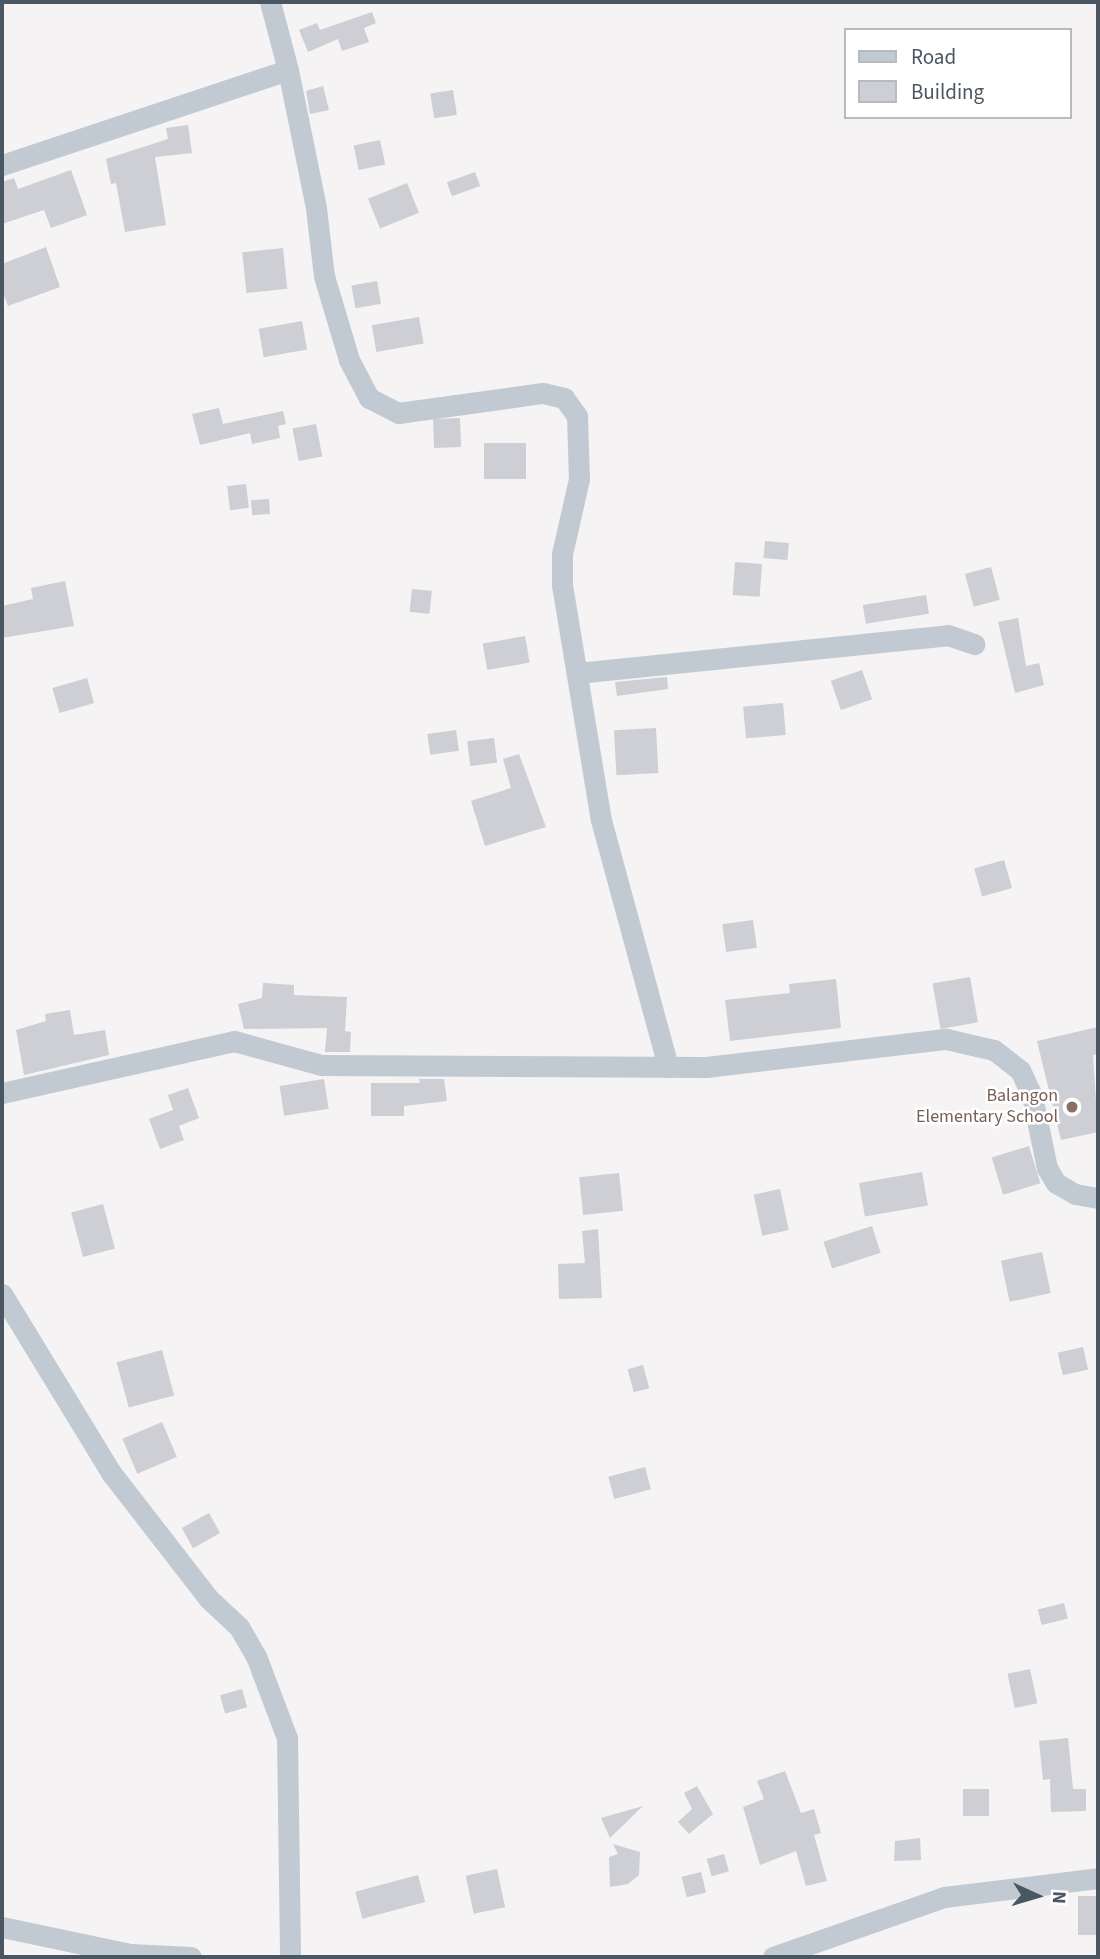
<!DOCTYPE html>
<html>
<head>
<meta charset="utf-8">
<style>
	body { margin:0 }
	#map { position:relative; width:1100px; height:1959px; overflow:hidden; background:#f5f3f3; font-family:"Source Sans 3",sans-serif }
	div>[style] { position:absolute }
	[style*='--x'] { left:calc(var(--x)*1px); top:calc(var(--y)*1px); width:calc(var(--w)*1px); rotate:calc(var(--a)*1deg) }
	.building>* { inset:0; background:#cdcfd5; transform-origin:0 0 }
	.street>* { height:21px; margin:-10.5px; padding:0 10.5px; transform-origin:10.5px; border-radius:10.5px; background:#c1cad2 }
	.dots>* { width:19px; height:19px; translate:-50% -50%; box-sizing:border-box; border:4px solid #fff; border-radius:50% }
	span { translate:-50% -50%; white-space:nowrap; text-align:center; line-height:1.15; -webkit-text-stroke:5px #fff; paint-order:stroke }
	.education-label { font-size:18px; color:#785e54 }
	.right { translate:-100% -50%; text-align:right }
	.frame { position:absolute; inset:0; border:4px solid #4a5661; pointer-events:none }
	.legend { position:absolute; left:844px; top:28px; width:228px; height:91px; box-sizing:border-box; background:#fff; border:2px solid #b7bbc0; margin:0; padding:9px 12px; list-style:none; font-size:21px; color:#4a5661 }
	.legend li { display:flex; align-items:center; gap:14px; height:35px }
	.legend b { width:35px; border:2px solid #b7bbc0 }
	.north { position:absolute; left:1002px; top:1861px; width:70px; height:70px; -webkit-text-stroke:5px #fff; paint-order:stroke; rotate:94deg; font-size:19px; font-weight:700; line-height:28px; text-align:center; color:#4a5661 }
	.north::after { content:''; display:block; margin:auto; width:24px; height:32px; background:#4a5661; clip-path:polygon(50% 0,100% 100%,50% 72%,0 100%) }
</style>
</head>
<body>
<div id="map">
	<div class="building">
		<i style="clip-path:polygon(372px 12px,376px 23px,364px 28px,369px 42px,342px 51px,338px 39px,308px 52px,299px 30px,317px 23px,320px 30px)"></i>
		<i style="clip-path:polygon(323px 86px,329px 110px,310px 114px,306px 91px)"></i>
		<i style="left:453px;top:90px;width:25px;height:23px;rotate:81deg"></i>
		<i style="clip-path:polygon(188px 125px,192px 153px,155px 157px,166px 225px,125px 232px,116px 183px,111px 184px,106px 159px,168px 139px,166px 128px)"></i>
		<i style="left:380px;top:140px;width:25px;height:27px;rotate:78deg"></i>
		<i style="clip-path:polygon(71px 170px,87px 215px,51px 228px,44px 210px,2px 224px,2px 182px,14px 178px,18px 189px)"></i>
		<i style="left:475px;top:172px;width:15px;height:30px;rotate:70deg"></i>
		<i style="left:407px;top:183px;width:32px;height:42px;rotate:68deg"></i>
		<i style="clip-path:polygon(46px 247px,60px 287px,8px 306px,2px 290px,2px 264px)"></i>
		<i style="left:283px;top:248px;width:41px;height:41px;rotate:84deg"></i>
		<i style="left:377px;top:281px;width:23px;height:26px;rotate:80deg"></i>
		<i style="left:419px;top:317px;width:27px;height:48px;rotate:80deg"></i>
		<i style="left:302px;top:321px;width:29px;height:44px;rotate:80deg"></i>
		<i style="clip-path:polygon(219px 408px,223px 424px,283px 411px,286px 424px,278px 426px,280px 438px,252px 444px,250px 433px,200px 445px,192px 414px)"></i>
		<i style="left:460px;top:418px;width:29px;height:27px;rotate:88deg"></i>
		<i style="left:316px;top:424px;width:33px;height:24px;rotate:79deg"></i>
		<i style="left:526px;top:443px;width:36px;height:42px;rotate:90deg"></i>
		<i style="left:246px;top:484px;width:24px;height:19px;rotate:83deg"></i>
		<i style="left:269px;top:499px;width:15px;height:18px;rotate:86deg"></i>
		<i style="left:765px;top:541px;width:24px;height:17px;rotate:5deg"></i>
		<i style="left:735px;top:562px;width:27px;height:33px;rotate:4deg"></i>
		<i style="left:991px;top:567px;width:34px;height:27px;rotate:75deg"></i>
		<i style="clip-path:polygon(65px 581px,74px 626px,2px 638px,2px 606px,33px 599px,31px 588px)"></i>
		<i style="left:412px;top:589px;width:20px;height:23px;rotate:6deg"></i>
		<i style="left:926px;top:595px;width:19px;height:64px;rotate:81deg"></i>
		<i style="clip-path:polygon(1018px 618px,1026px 666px,1039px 663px,1044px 685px,1015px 693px,998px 622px)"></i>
		<i style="left:525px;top:636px;width:27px;height:43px;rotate:80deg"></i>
		<i style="left:862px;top:670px;width:31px;height:33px;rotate:71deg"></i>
		<i style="clip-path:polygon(667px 677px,668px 689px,617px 696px,615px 682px)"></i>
		<i style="left:87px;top:678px;width:26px;height:36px;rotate:74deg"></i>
		<i style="left:783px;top:703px;width:32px;height:40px;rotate:85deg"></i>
		<i style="left:656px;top:728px;width:45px;height:42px;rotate:87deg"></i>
		<i style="left:456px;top:730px;width:21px;height:29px;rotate:82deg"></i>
		<i style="left:494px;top:738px;width:25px;height:27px;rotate:83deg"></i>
		<i style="clip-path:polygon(519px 754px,546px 827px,485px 846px,471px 801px,511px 788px,503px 759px)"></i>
		<i style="left:1004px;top:860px;width:29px;height:31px;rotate:74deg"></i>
		<i style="left:753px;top:920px;width:28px;height:31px;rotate:82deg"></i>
		<i style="left:970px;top:977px;width:46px;height:38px;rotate:80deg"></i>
		<i style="clip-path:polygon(836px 979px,841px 1028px,730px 1041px,725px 1000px,790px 993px,789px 984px)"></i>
		<i style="clip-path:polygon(263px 983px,294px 985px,294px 995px,347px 997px,345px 1031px,351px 1032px,350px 1052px,325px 1052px,327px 1028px,244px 1029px,238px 1004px,262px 998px)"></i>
		<i style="clip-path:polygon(70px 1010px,74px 1035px,105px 1030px,109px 1055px,24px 1075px,16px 1030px,46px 1021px,45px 1014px)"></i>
		<i style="clip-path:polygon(1098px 1027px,1098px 1054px,1093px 1055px,1098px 1132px,1061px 1140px,1037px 1041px)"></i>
		<i style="left:324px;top:1079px;width:30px;height:45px;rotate:81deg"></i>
		<i style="clip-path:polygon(419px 1079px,444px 1079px,447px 1101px,404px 1106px,404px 1116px,371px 1116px,371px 1083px,420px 1083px)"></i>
		<i style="clip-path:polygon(188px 1088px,199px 1118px,179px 1126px,184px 1140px,160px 1149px,149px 1119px,173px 1110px,168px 1095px)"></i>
		<i style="left:1029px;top:1146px;width:39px;height:39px;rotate:73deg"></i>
		<i style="left:922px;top:1172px;width:34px;height:64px;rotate:80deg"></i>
		<i style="left:619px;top:1173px;width:38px;height:40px;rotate:84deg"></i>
		<i style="left:780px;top:1189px;width:42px;height:27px;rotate:78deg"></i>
		<i style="left:103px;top:1204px;width:46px;height:33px;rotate:75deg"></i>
		<i style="left:872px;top:1226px;width:28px;height:51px;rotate:72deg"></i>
		<i style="clip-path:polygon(598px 1229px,602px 1298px,559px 1299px,558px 1264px,585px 1263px,582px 1231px)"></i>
		<i style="left:1042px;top:1252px;width:42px;height:42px;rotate:78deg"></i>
		<i style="left:1083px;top:1347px;width:23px;height:26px;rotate:77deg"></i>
		<i style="left:162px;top:1350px;width:47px;height:47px;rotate:75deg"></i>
		<i style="left:643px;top:1365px;width:24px;height:16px;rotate:75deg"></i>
		<i style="left:162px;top:1422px;width:38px;height:43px;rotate:67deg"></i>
		<i style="left:645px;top:1467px;width:23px;height:38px;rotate:75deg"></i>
		<i style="left:209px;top:1513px;width:23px;height:31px;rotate:61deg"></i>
		<i style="left:1064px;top:1603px;width:16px;height:27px;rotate:76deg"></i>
		<i style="left:1030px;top:1669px;width:35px;height:23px;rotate:78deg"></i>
		<i style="left:242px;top:1689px;width:19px;height:23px;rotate:74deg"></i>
		<i style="clip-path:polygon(1068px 1738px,1073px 1789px,1086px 1789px,1086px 1811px,1051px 1812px,1050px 1779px,1043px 1780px,1039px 1741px)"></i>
		<i style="clip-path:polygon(785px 1771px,801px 1813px,814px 1809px,821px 1833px,814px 1835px,827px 1881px,806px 1886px,796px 1851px,760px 1865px,743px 1807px,764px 1799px,757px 1781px)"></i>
		<i style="clip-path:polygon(697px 1786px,713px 1814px,689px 1834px,678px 1822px,692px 1809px,684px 1793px)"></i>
		<i style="left:963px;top:1789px;width:26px;height:27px"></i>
		<i style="clip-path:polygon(643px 1806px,610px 1838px,601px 1818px)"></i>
		<i style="clip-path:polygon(920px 1838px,921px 1860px,894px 1861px,895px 1841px)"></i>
		<i style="clip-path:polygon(613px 1844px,640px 1852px,639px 1875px,628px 1884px,610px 1887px,609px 1857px,618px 1854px)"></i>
		<i style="left:724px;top:1854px;width:18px;height:18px;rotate:74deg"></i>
		<i style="left:497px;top:1869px;width:39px;height:32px;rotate:78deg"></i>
		<i style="left:701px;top:1872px;width:21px;height:20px;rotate:76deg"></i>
		<i style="left:418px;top:1875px;width:28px;height:65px;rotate:75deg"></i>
		<i style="left:1078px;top:1896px;width:20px;height:39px"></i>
	</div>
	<div class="street">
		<i style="--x:288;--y:70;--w:141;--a:78.5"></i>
		<i style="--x:316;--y:208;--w:68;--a:83.3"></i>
		<i style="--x:324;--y:276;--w:88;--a:73.4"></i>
		<i style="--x:349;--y:360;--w:43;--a:62.2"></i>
		<i style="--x:369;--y:398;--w:33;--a:27"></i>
		<i style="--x:398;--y:413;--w:146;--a:-7.9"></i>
		<i style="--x:543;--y:393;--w:22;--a:13"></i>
		<i style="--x:564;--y:398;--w:22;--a:54"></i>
		<i style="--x:577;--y:416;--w:63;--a:88.2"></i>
		<i style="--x:579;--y:479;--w:77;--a:102.8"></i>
		<i style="--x:562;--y:554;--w:31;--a:90"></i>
		<i style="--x:562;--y:585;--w:238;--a:80.6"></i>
		<i style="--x:601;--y:820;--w:256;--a:74.8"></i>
		<i style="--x:2;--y:165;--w:301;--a:-18.4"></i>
		<i style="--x:288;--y:70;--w:70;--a:-104.8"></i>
		<i style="--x:577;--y:673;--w:373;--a:-5.8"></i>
		<i style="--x:948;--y:635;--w:28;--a:19"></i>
		<i style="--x:2;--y:1093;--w:238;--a:-12.6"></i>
		<i style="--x:234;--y:1041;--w:91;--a:15.3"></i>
		<i style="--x:322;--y:1065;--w:384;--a:0.3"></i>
		<i style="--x:706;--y:1067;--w:242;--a:-6.7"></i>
		<i style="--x:946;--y:1039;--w:49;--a:12.9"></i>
		<i style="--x:994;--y:1050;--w:33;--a:38"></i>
		<i style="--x:1020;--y:1070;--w:29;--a:65"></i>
		<i style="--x:1032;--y:1096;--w:74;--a:78.2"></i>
		<i style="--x:1047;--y:1168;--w:17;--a:59"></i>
		<i style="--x:1056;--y:1183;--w:22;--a:30"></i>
		<i style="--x:1075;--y:1194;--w:23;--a:10"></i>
		<i style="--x:2;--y:1294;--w:211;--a:58.6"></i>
		<i style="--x:112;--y:1474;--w:158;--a:52.2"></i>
		<i style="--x:209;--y:1599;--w:41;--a:43"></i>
		<i style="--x:239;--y:1627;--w:34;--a:60"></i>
		<i style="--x:256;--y:1656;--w:88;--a:69.3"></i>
		<i style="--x:287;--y:1738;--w:219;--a:89.2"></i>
		<i style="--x:2;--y:1927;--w:131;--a:11.9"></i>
		<i style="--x:130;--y:1954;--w:61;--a:2.8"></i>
		<i style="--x:773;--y:1957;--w:181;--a:-19.3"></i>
		<i style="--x:944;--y:1897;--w:155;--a:-7"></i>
	</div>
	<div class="dots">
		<i style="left:1072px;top:1107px;background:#8d6e63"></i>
	</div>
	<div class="education-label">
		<span class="right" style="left:1058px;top:1107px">Balangon<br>Elementary School</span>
	</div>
	<div class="frame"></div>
	<ul class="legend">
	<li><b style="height:9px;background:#c1cad2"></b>Road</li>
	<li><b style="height:19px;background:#cdcfd5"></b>Building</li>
	</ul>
	<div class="north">N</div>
</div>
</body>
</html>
